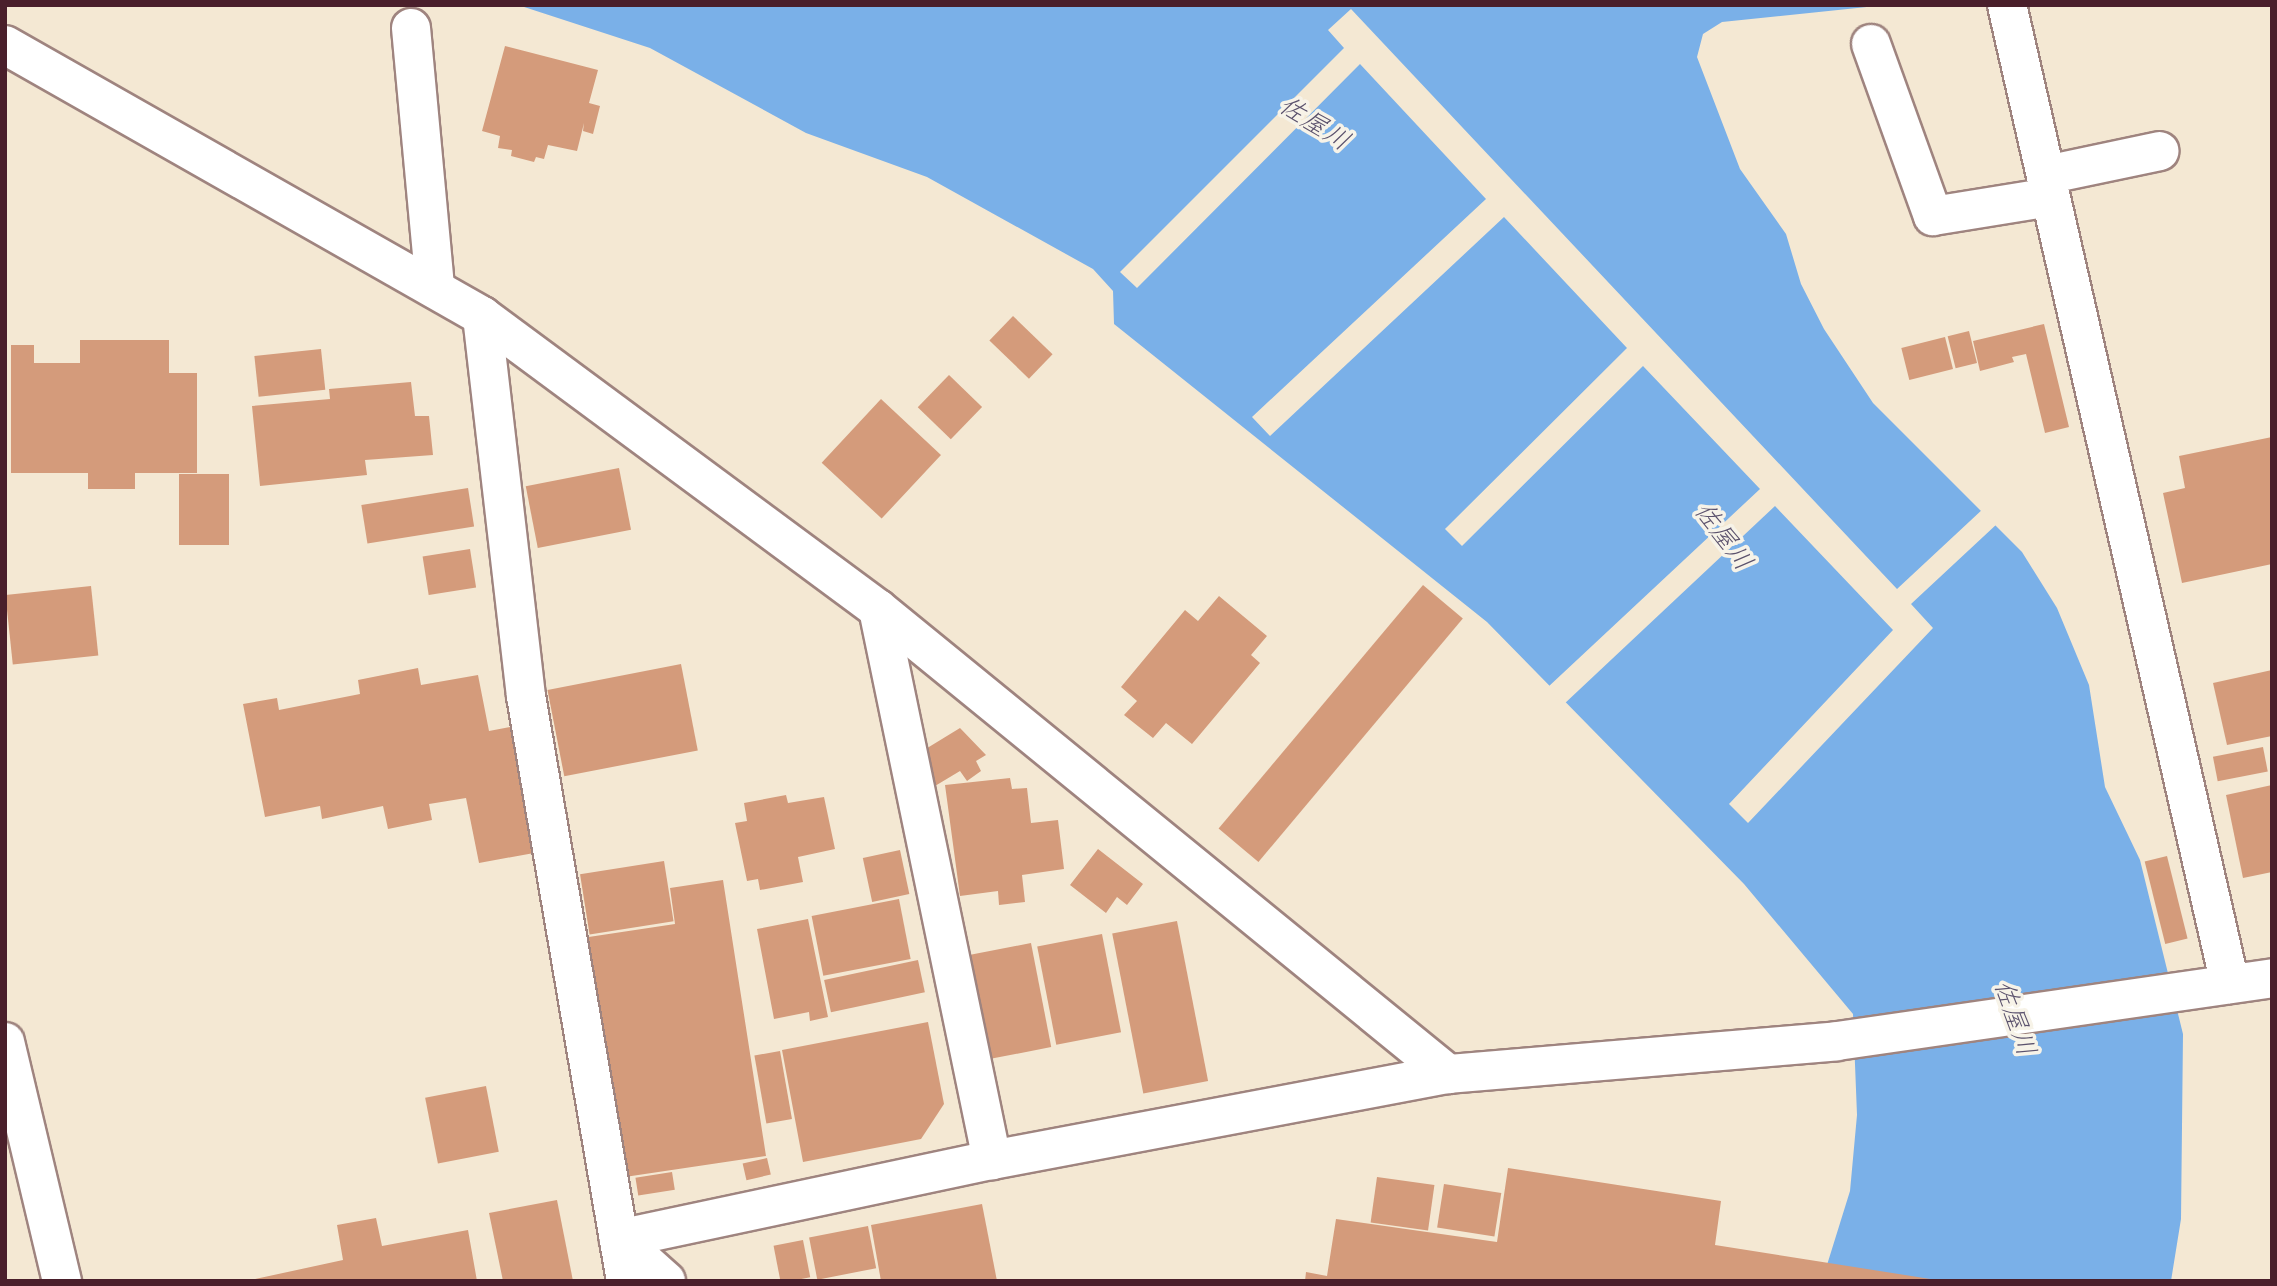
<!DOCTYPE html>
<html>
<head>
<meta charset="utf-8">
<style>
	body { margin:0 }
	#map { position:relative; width:2277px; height:1286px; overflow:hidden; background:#f4e8d3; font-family:Dekko,"Klee One",sans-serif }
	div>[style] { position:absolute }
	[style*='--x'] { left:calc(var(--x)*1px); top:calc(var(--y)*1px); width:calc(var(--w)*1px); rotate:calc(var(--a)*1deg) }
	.water>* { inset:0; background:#7ab0e8 }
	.pier>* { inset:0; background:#f4e8d3 }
	.building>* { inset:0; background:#d49b7b; transform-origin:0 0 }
	.roads { filter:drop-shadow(2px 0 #9f847f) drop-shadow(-2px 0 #9f847f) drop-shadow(0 2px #9f847f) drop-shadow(0 -2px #9f847f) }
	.minor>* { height:38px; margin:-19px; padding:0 19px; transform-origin:19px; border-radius:19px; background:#fff }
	span { translate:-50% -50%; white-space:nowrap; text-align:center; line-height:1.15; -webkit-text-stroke:7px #f7f3e8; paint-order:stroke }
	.water-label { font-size:26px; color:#5b526d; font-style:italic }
	.frame { position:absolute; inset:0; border:7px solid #4a1f2b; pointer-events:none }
</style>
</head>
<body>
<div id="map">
	<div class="water">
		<i style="clip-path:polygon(518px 5px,1886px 5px,1722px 22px,1703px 34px,1697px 57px,1740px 169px,1786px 234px,1801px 284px,1824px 329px,1873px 403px,2022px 552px,2057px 608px,2089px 685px,2105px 787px,2140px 860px,2183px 1034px,2181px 1219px,2171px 1281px,1822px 1281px,1850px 1191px,1857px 1115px,1853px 1014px,1744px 884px,1487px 622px,1114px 324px,1113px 291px,1093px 269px,927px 177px,806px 133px,650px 48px)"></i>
	</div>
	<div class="pier">
		<i style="clip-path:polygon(1351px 9px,1897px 589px,1984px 508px,1998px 523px,1911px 604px,1933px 628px,1748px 823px,1729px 804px,1893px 630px,1775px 506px,1563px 705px,1547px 688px,1760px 489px,1643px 366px,1462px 546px,1445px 529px,1627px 348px,1504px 217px,1270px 436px,1252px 417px,1486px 199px,1360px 64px,1137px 288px,1120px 272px,1344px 48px,1328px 30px)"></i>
	</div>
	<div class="building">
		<i style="clip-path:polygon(505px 46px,598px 70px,589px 103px,600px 106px,593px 134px,583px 131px,584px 123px,577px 151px,548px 145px,544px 159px,536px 157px,534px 162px,511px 156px,512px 150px,498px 148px,500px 136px,482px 131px)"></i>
		<i style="left:1013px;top:316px;width:55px;height:34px;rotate:44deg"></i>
		<i style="clip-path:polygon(2044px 324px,2069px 427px,2045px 433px,2026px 354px,2012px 357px,2014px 362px,1980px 371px,1973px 341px)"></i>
		<i style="left:1969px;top:331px;width:33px;height:22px;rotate:76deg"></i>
		<i style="left:1945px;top:337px;width:33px;height:45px;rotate:76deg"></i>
		<i style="clip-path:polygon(80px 340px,169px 340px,169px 373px,197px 373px,197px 473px,135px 473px,135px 489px,88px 489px,88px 473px,11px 473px,11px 345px,34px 345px,34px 363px,80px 363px)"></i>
		<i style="left:321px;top:349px;width:41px;height:67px;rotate:84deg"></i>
		<i style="left:949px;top:375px;width:46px;height:45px;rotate:44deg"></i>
		<i style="clip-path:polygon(411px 382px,415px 416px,429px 416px,433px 455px,365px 460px,367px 475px,260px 486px,252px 406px,330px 399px,329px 389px)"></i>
		<i style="left:881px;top:399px;width:82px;height:87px;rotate:43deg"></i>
		<i style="clip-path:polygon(2272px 437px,2272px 564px,2182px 583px,2163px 493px,2185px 488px,2179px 456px)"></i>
		<i style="left:619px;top:468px;width:63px;height:95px;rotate:79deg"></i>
		<i style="left:179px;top:474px;width:50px;height:71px"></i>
		<i style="left:468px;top:488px;width:39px;height:108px;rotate:81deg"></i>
		<i style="left:470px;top:549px;width:39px;height:48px;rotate:81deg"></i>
		<i style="left:1423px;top:585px;width:52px;height:318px;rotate:40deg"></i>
		<i style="left:91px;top:586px;width:70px;height:86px;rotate:84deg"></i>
		<i style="clip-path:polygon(1219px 596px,1267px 636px,1251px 655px,1260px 663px,1192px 744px,1166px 723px,1153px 738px,1124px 715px,1137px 701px,1121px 687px,1185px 610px,1198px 621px)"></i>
		<i style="left:681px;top:664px;width:88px;height:136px;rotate:79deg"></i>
		<i style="clip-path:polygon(418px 668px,421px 685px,478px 675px,489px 731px,510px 727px,534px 853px,479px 863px,466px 798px,429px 804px,432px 820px,388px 829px,383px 806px,322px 819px,320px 806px,265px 817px,243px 704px,277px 698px,279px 710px,360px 694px,358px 680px)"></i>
		<i style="clip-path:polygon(2272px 670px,2272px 736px,2227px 745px,2213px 683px)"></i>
		<i style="clip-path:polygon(960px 728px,986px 755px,976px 761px,981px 771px,967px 781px,960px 771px,935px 786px,924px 750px)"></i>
		<i style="left:2263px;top:747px;width:25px;height:51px;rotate:79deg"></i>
		<i style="clip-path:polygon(1010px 778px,1012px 789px,1027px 788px,1031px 823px,1058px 820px,1064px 869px,1022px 875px,1025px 902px,999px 905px,998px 891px,960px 896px,945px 785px)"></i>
		<i style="clip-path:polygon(2272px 785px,2272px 872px,2243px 878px,2226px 795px)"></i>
		<i style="clip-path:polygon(786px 795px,788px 803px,824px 797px,835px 849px,798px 857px,803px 882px,760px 890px,758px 879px,747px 881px,735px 823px,747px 821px,744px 803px)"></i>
		<i style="clip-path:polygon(1098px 849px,1143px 884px,1127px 905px,1117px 897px,1106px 913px,1070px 885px)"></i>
		<i style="left:900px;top:850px;width:45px;height:38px;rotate:78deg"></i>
		<i style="left:2167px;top:856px;width:85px;height:23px;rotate:76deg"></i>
		<i style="left:664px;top:861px;width:61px;height:85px;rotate:81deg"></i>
		<i style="clip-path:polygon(723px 880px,766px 1156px,618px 1178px,582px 938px,675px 924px,670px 888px)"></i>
		<i style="left:899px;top:899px;width:61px;height:89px;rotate:79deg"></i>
		<i style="clip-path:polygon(808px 919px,828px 1017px,810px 1021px,809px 1012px,774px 1019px,757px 929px)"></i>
		<i style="left:1177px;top:921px;width:163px;height:66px;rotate:79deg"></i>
		<i style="left:1102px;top:934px;width:100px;height:66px;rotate:79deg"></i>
		<i style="left:1031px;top:943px;width:106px;height:63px;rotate:79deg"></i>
		<i style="left:918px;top:960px;width:33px;height:96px;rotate:78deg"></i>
		<i style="clip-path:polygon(928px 1022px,944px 1104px,921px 1139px,803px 1162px,782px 1050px)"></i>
		<i style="left:780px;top:1051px;width:69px;height:26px;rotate:80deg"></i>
		<i style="left:486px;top:1086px;width:67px;height:62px;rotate:79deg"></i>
		<i style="left:767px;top:1158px;width:17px;height:25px;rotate:77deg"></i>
		<i style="clip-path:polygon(1508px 1168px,1721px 1201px,1715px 1245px,1943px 1281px,1305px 1281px,1306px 1272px,1327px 1276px,1336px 1219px,1497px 1242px)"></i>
		<i style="left:672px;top:1172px;width:18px;height:37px;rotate:81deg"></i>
		<i style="left:1377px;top:1177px;width:58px;height:46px;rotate:8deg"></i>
		<i style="left:1444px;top:1184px;width:58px;height:44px;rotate:9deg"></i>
		<i style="clip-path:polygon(557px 1200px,573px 1281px,503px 1281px,489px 1213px)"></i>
		<i style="clip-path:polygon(982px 1204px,997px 1281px,881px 1281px,871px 1225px)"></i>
		<i style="clip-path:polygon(376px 1218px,382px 1246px,468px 1230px,477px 1281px,246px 1281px,343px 1260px,337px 1225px)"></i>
		<i style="left:868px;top:1226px;width:43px;height:60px;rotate:79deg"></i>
		<i style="left:803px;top:1240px;width:38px;height:30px;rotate:79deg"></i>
	</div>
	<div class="roads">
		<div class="minor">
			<i style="--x:2007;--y:5;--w:1004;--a:77.17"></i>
			<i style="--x:411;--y:28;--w:262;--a:84.7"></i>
			<i style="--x:1871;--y:44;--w:183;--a:70.2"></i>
			<i style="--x:1933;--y:216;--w:119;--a:-9.2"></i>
			<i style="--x:5;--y:45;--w:549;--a:29.6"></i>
			<i style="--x:482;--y:316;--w:493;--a:36.5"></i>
			<i style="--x:878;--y:609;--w:736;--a:39.21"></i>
			<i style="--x:1448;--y:1074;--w:390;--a:-4.8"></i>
			<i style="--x:1837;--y:1041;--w:440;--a:-8.2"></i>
			<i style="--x:2046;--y:175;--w:116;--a:-11.9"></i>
			<i style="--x:482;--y:316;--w:383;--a:83.4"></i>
			<i style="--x:526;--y:696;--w:593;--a:80.3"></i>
			<i style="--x:878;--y:609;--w:563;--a:78.31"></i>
			<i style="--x:5;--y:1042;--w:246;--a:76.6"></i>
			<i style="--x:619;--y:1239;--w:381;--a:-12"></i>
			<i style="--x:992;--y:1160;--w:464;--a:-10.7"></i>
			<i style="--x:619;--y:1239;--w:63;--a:41.8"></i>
		</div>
	</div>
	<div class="water-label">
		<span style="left:1313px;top:126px;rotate:32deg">佐屋川</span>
		<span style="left:1721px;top:538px;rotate:53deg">佐屋川</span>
		<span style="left:2012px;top:1019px;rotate:71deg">佐屋川</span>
	</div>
	<div class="frame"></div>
</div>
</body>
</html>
